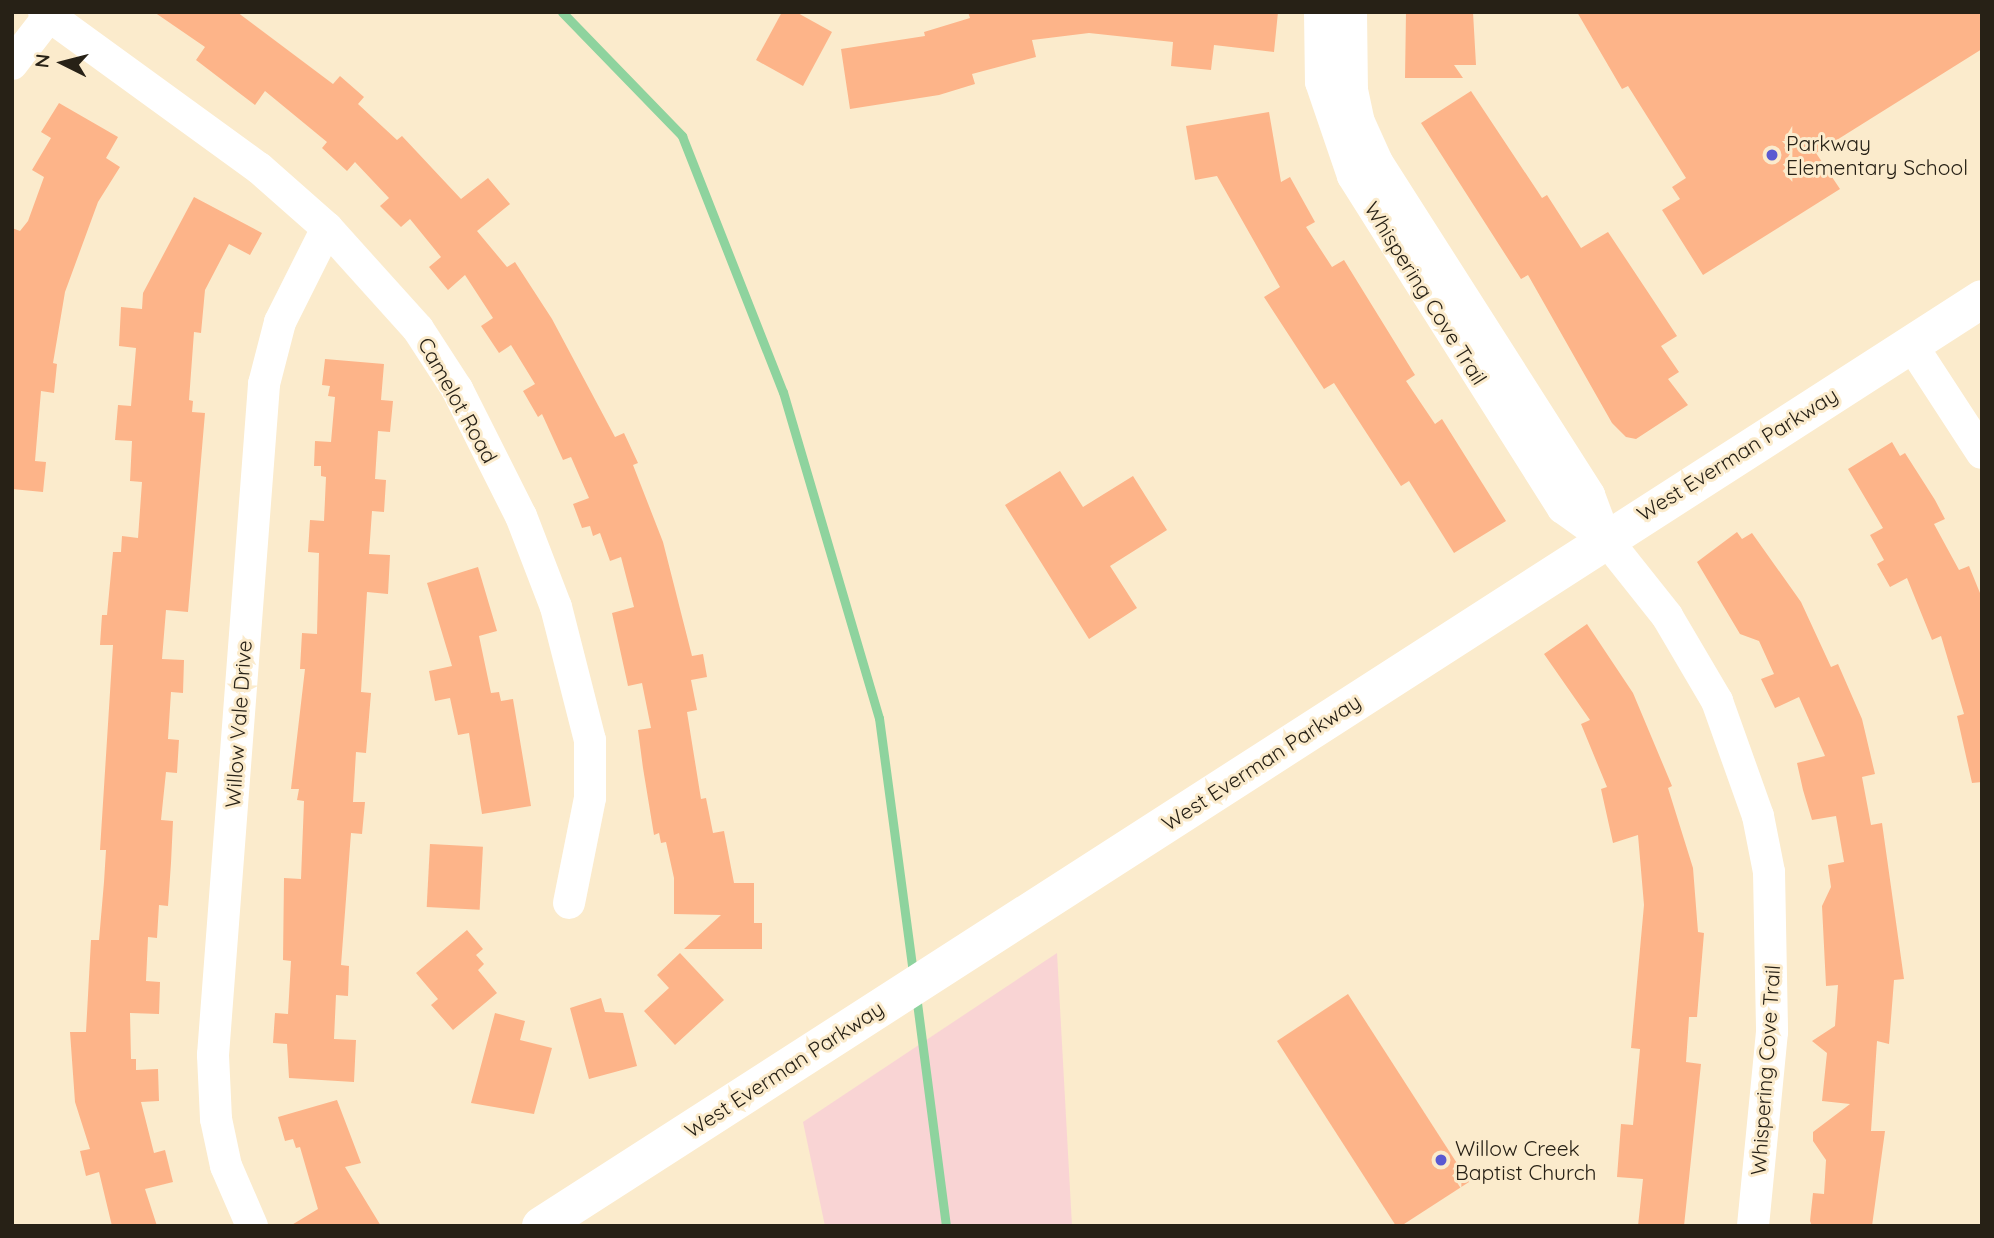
<!DOCTYPE html>
<html>
<head>
<meta charset="utf-8">
<style>
	body { margin:0 }
	#map { position:relative; width:1994px; height:1238px; overflow:hidden; background:#fbebcc; font-family:Quicksand,sans-serif }
	div>[style] { position:absolute }
	[style*='--x'] { left:calc(var(--x)*1px); top:calc(var(--y)*1px); width:calc(var(--w)*1px); rotate:calc(var(--a)*1deg) }
	.green>* { inset:0; background:#f9d4d4 }
	.stream>* { height:9px; margin:-4.5px; padding:0 4.5px; transform-origin:4.5px; border-radius:4.5px; background:#8ed39e }
	.building>* { inset:0; background:#fdb489; transform-origin:0 0 }
	.minor>* { height:32px; margin:-16px; padding:0 16px; transform-origin:16px; border-radius:16px; background:#fff }
	.tertiary>* { height:38px; margin:-19px; padding:0 19px; transform-origin:19px; border-radius:19px; background:#fff }
	.dots>* { width:19px; height:19px; translate:-50% -50%; box-sizing:border-box; border:4px solid #fbebcc; border-radius:50% }
	span { translate:-50% -50%; white-space:nowrap; text-align:center; line-height:1.15; -webkit-text-stroke:6px #fbebcc; paint-order:stroke }
	.poi-label { font-size:21px; color:#272116 }
	.left { translate:0 -50%; text-align:left }
	.street-label { font-size:21px; color:#272116 }
	.frame { position:absolute; inset:0; border:14px solid #272116; pointer-events:none }
	.north { position:absolute; left:28px; top:28px; width:70px; height:70px; -webkit-text-stroke:5px #fbebcc; paint-order:stroke; rotate:276deg; font-size:19px; font-weight:700; line-height:28px; text-align:center; color:#272116 }
	.north::after { content:''; display:block; margin:auto; width:24px; height:32px; background:#272116; clip-path:polygon(50% 0,100% 100%,50% 72%,0 100%) }
</style>
</head>
<body>
<div id="map">
	<div class="green">
		<i style="clip-path:polygon(1057px 953px,1072px 1226px,825px 1226px,803px 1122px)"></i>
	</div>
	<div class="stream">
		<i style="--x:562;--y:12;--w:173;--a:45.9"></i>
		<i style="--x:682;--y:136;--w:275;--a:68.5"></i>
		<i style="--x:783;--y:392;--w:340;--a:73.6"></i>
		<i style="--x:879;--y:718;--w:258;--a:82.4"></i>
		<i style="--x:916;--y:995;--w:233;--a:82.6"></i>
	</div>
	<div class="building">
		<i style="clip-path:polygon(154px 12px,237px 12px,333px 84px,340px 76px,364px 97px,358px 104px,397px 140px,402px 136px,461px 199px,488px 178px,510px 204px,477px 231px,507px 267px,515px 262px,552px 319px,615px 437px,624px 433px,638px 463px,633px 465px,663px 542px,692px 656px,703px 654px,707px 677px,691px 680px,697px 710px,687px 712px,701px 799px,706px 798px,713px 833px,724px 831px,734px 883px,754px 883px,754px 923px,762px 923px,762px 949px,684px 949px,721px 915px,674px 914px,674px 878px,666px 842px,661px 843px,659px 833px,654px 835px,643px 768px,638px 730px,651px 728px,642px 683px,628px 686px,612px 613px,634px 607px,621px 557px,610px 561px,600px 533px,593px 536px,590px 526px,582px 528px,573px 504px,589px 498px,571px 457px,563px 460px,542px 414px,538px 417px,523px 391px,535px 384px,511px 345px,499px 353px,481px 326px,493px 318px,465px 275px,448px 290px,429px 267px,441px 257px,410px 219px,401px 227px,380px 206px,389px 198px,355px 162px,347px 171px,322px 148px,327px 142px,265px 91px,255px 105px,230px 86px,196px 60px,205px 47px)"></i>
		<i style="clip-path:polygon(782px 12px,796px 12px,832px 32px,803px 86px,756px 60px)"></i>
		<i style="clip-path:polygon(968px 12px,1278px 12px,1274px 52px,1214px 45px,1211px 70px,1171px 66px,1173px 42px,1089px 33px,1032px 40px,1036px 57px,972px 74px,975px 84px,939px 95px,850px 109px,841px 49px,925px 36px,924px 32px,970px 18px)"></i>
		<i style="clip-path:polygon(1406px 12px,1473px 12px,1476px 65px,1454px 65px,1463px 78px,1405px 78px)"></i>
		<i style="clip-path:polygon(1577px 12px,1982px 12px,1982px 49px,1816px 153px,1840px 189px,1703px 275px,1662px 210px,1680px 199px,1672px 187px,1686px 178px,1628px 86px,1622px 89px)"></i>
		<i style="clip-path:polygon(1471px 91px,1542px 198px,1547px 195px,1581px 248px,1608px 232px,1677px 336px,1661px 346px,1679px 372px,1668px 379px,1688px 405px,1636px 439px,1626px 437px,1612px 423px,1528px 275px,1521px 279px,1421px 123px)"></i>
		<i style="clip-path:polygon(59px 103px,118px 137px,106px 158px,120px 167px,98px 202px,65px 292px,53px 363px,57px 364px,54px 393px,41px 391px,35px 461px,46px 462px,43px 492px,12px 489px,12px 228px,20px 231px,28px 221px,44px 177px,32px 170px,51px 138px,41px 132px)"></i>
		<i style="clip-path:polygon(1269px 112px,1281px 182px,1290px 177px,1315px 222px,1306px 227px,1332px 267px,1344px 260px,1415px 375px,1406px 381px,1435px 424px,1442px 419px,1506px 521px,1454px 553px,1409px 481px,1401px 486px,1334px 383px,1324px 389px,1264px 297px,1280px 287px,1217px 176px,1195px 180px,1186px 126px)"></i>
		<i style="clip-path:polygon(194px 197px,262px 233px,250px 255px,229px 244px,205px 290px,201px 333px,194px 332px,189px 400px,193px 401px,192px 412px,205px 413px,188px 612px,166px 610px,162px 659px,184px 660px,183px 693px,171px 692px,168px 739px,179px 740px,177px 773px,166px 772px,161px 820px,173px 821px,171px 863px,168px 906px,159px 905px,157px 938px,148px 937px,146px 981px,160px 982px,159px 1014px,130px 1013px,131px 1059px,136px 1059px,136px 1070px,158px 1069px,159px 1101px,141px 1102px,154px 1153px,165px 1150px,173px 1182px,145px 1189px,157px 1226px,112px 1226px,99px 1172px,86px 1176px,80px 1151px,90px 1149px,75px 1102px,70px 1032px,86px 1032px,91px 940px,99px 940px,104px 882px,106px 850px,100px 850px,113px 645px,100px 645px,102px 615px,107px 615px,113px 552px,121px 552px,122px 536px,138px 538px,142px 482px,130px 481px,132px 441px,115px 440px,118px 405px,131px 406px,136px 348px,119px 346px,121px 307px,142px 309px,143px 293px)"></i>
		<i style="clip-path:polygon(325px 359px,384px 364px,381px 400px,393px 401px,390px 432px,378px 431px,375px 479px,386px 480px,384px 512px,372px 511px,369px 554px,390px 555px,388px 594px,367px 592px,361px 692px,371px 693px,366px 753px,356px 752px,353px 802px,365px 802px,362px 834px,351px 833px,341px 965px,349px 966px,348px 996px,336px 995px,334px 1039px,356px 1040px,354px 1082px,289px 1078px,287px 1044px,273px 1043px,275px 1013px,288px 1014px,291px 961px,283px 960px,284px 878px,301px 879px,304px 801px,297px 800px,299px 789px,291px 789px,305px 669px,300px 669px,302px 633px,317px 634px,319px 553px,308px 552px,310px 520px,324px 521px,326px 477px,321px 476px,321px 466px,314px 466px,315px 441px,331px 442px,335px 397px,328px 396px,330px 386px,322px 385px)"></i>
		<i style="clip-path:polygon(1892px 442px,1900px 456px,1905px 453px,1935px 500px,1945px 519px,1934px 524px,1959px 570px,1969px 566px,1982px 598px,1982px 782px,1972px 783px,1957px 716px,1964px 714px,1941px 636px,1932px 640px,1907px 578px,1890px 587px,1877px 564px,1884px 560px,1870px 535px,1883px 528px,1848px 469px)"></i>
		<i style="clip-path:polygon(1060px 471px,1083px 507px,1133px 476px,1167px 530px,1110px 566px,1137px 608px,1089px 639px,1005px 505px)"></i>
		<i style="clip-path:polygon(1737px 532px,1742px 539px,1752px 533px,1801px 602px,1831px 667px,1838px 664px,1862px 719px,1875px 774px,1862px 777px,1871px 825px,1882px 823px,1904px 979px,1894px 980px,1889px 1044px,1877px 1041px,1871px 1131px,1885px 1131px,1872px 1226px,1812px 1226px,1810px 1221px,1813px 1193px,1824px 1194px,1826px 1160px,1813px 1141px,1813px 1132px,1850px 1104px,1822px 1101px,1827px 1053px,1812px 1041px,1835px 1026px,1838px 985px,1826px 986px,1822px 906px,1831px 887px,1828px 865px,1844px 862px,1836px 816px,1812px 820px,1803px 790px,1797px 763px,1825px 756px,1799px 697px,1775px 708px,1761px 679px,1774px 674px,1759px 641px,1740px 634px,1697px 562px)"></i>
		<i style="clip-path:polygon(478px 567px,497px 631px,479px 636px,491px 693px,499px 692px,501px 701px,513px 699px,531px 806px,482px 814px,469px 733px,458px 735px,450px 698px,435px 701px,429px 671px,452px 666px,427px 583px)"></i>
		<i style="clip-path:polygon(1587px 624px,1633px 693px,1672px 786px,1668px 788px,1693px 868px,1698px 932px,1704px 933px,1697px 1017px,1689px 1017px,1686px 1062px,1701px 1064px,1684px 1226px,1638px 1226px,1643px 1179px,1617px 1177px,1621px 1124px,1633px 1125px,1640px 1049px,1631px 1048px,1644px 905px,1638px 835px,1613px 843px,1601px 789px,1607px 787px,1581px 724px,1590px 720px,1544px 654px)"></i>
		<i style="left:430px;top:844px;width:53px;height:63px;rotate:3deg"></i>
		<i style="clip-path:polygon(467px 930px,483px 949px,476px 955px,484px 964px,478px 970px,497px 993px,453px 1030px,431px 1005px,438px 999px,416px 973px)"></i>
		<i style="clip-path:polygon(680px 953px,724px 1000px,675px 1045px,644px 1011px,669px 988px,657px 975px)"></i>
		<i style="clip-path:polygon(1348px 994px,1469px 1182px,1401px 1226px,1396px 1226px,1277px 1041px)"></i>
		<i style="clip-path:polygon(601px 998px,605px 1012px,623px 1013px,637px 1066px,589px 1079px,570px 1008px)"></i>
		<i style="clip-path:polygon(495px 1013px,525px 1021px,520px 1040px,552px 1048px,534px 1114px,471px 1103px)"></i>
		<i style="clip-path:polygon(337px 1100px,361px 1163px,345px 1167px,381px 1226px,290px 1226px,318px 1209px,300px 1147px,296px 1148px,293px 1139px,285px 1141px,278px 1117px)"></i>
	</div>
	<div class="minor">
		<i style="--x:44;--y:12;--w:266;--a:36"></i>
		<i style="--x:259;--y:168;--w:91;--a:41.4"></i>
		<i style="--x:327;--y:228;--w:136;--a:48"></i>
		<i style="--x:418;--y:329;--w:72;--a:57"></i>
		<i style="--x:457;--y:389;--w:142;--a:63.3"></i>
		<i style="--x:521;--y:516;--w:97;--a:69"></i>
		<i style="--x:556;--y:607;--w:137;--a:75.7"></i>
		<i style="--x:590;--y:740;--w:58;--a:90"></i>
		<i style="--x:590;--y:798;--w:107;--a:101.3"></i>
		<i style="--x:1320;--y:12;--w:70;--a:89.2"></i>
		<i style="--x:1321;--y:82;--w:99;--a:71.2"></i>
		<i style="--x:1353;--y:176;--w:393;--a:57.7"></i>
		<i style="--x:1563;--y:508;--w:52;--a:35.5"></i>
		<i style="--x:1605;--y:538;--w:100;--a:51.5"></i>
		<i style="--x:1667;--y:616;--w:99;--a:59.5"></i>
		<i style="--x:1717;--y:701;--w:122;--a:70.4"></i>
		<i style="--x:1758;--y:816;--w:57;--a:78.9"></i>
		<i style="--x:1769;--y:872;--w:160;--a:88.9"></i>
		<i style="--x:1772;--y:1032;--w:195;--a:95.6"></i>
		<i style="--x:1351;--y:12;--w:78;--a:89.3"></i>
		<i style="--x:1352;--y:90;--w:33;--a:78"></i>
		<i style="--x:1359;--y:122;--w:44;--a:65.8"></i>
		<i style="--x:1377;--y:162;--w:395;--a:57.5"></i>
		<i style="--x:1589;--y:495;--w:46;--a:69.6"></i>
		<i style="--x:12;--y:64;--w:61;--a:-52.4"></i>
		<i style="--x:1911;--y:344;--w:130;--a:56.9"></i>
		<i style="--x:252;--y:1226;--w:65;--a:-113.4"></i>
		<i style="--x:226;--y:1166;--w:48;--a:-102"></i>
		<i style="--x:216;--y:1119;--w:64;--a:-92.7"></i>
		<i style="--x:213;--y:1055;--w:673;--a:-85.65"></i>
		<i style="--x:264;--y:384;--w:64;--a:-75.5"></i>
		<i style="--x:280;--y:322;--w:105;--a:-63.4"></i>
	</div>
	<div class="tertiary">
		<i style="--x:541;--y:1226;--w:1713;--a:-32.75"></i>
	</div>
	<div class="dots">
		<i style="left:1772px;top:155px;background:#5b59d1"></i>
		<i style="left:1441px;top:1160px;background:#5b59d1"></i>
	</div>
	<div class="poi-label">
		<span class="left" style="left:1786px;top:155px">Parkway<br>Elementary School</span>
		<span class="left" style="left:1455px;top:1160px">Willow Creek<br>Baptist Church</span>
	</div>
	<div class="street-label">
		<span style="left:1426px;top:293px;rotate:58deg">Whispering Cove Trail</span>
		<span style="left:458px;top:400px;rotate:61deg">Camelot Road</span>
		<span style="left:1737px;top:454px;rotate:-32deg">West Everman Parkway</span>
		<span style="left:238px;top:724px;rotate:-86deg">Willow Vale Drive</span>
		<span style="left:1261px;top:762px;rotate:-33deg">West Everman Parkway</span>
		<span style="left:784px;top:1069px;rotate:-33deg">West Everman Parkway</span>
		<span style="left:1765px;top:1070px;rotate:-86deg">Whispering Cove Trail</span>
	</div>
	<div class="frame"></div>
	<div class="north">N</div>
</div>
</body>
</html>
